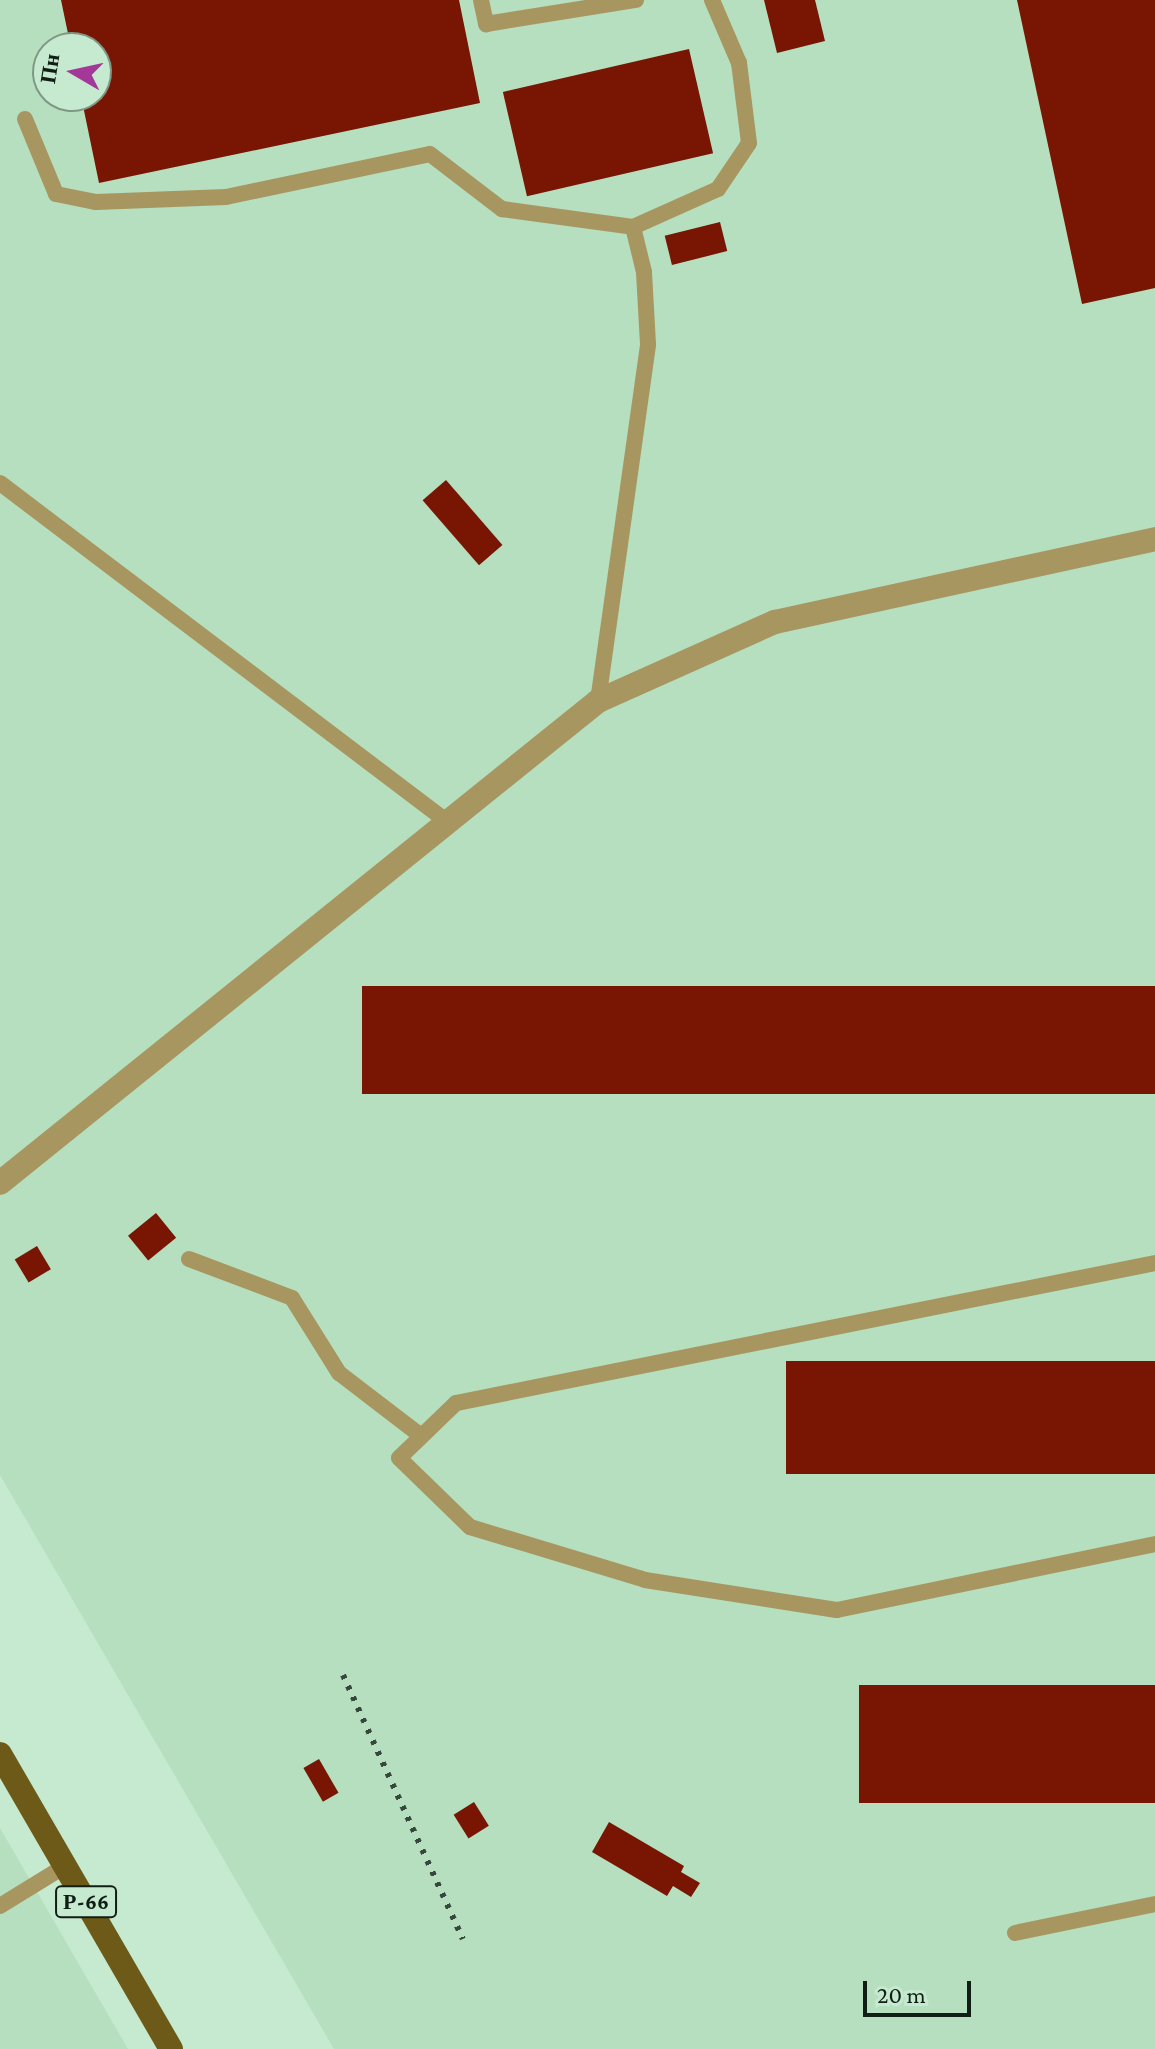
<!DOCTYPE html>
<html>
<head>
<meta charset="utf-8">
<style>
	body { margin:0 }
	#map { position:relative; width:1155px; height:2049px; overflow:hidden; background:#c6eacf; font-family:"Crimson Pro",serif }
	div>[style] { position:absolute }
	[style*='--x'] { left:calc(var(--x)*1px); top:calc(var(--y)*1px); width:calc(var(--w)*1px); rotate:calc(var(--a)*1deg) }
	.built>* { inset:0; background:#b5dfbf }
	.building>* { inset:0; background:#781503; transform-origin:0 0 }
	.lane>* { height:16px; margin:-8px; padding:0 8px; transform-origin:8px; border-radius:8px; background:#a89660 }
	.street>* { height:24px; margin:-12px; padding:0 12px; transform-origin:12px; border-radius:12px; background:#a89660 }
	.primary>* { height:24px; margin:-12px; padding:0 12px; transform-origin:12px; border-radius:12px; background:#6e5a18 }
	.rail>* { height:6px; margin-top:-3px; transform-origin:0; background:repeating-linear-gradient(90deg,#36483b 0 4px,transparent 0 12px) }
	span { translate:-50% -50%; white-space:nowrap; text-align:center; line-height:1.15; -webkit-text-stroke:8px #c6eacf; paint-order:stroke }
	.shield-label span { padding:2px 6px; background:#c6eacf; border:2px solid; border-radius:6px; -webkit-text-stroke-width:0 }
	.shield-label { font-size:22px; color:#111e15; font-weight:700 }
	.north { position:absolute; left:32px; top:32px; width:80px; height:80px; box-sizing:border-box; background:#c6eacf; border:2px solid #7e9885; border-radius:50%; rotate:279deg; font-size:22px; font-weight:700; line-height:32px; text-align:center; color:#111e15 }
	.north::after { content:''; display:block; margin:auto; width:28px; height:36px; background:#a43899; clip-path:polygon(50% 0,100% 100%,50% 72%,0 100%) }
	.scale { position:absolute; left:863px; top:1981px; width:108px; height:36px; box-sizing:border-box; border:4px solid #111e15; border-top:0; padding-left:10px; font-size:24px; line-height:28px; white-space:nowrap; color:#111e15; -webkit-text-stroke:6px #c6eacf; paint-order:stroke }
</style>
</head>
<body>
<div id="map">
	<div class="built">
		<i style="clip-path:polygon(evenodd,0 0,1155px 0,1155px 2049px,334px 2049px,0 1475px,0 0,48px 48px,96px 48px,96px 96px,48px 96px,48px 48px)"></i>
		<i style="clip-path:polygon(0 1828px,128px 2049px,0 2049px)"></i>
	</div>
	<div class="building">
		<i style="clip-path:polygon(61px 0,459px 0,480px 103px,99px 183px,81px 96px,96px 96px,96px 48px,71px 48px)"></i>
		<i style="clip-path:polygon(764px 0,815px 0,825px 41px,777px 53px)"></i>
		<i style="clip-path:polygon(1017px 0,1155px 0,1155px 288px,1082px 304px)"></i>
		<i style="left:689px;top:49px;width:107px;height:191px;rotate:77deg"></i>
		<i style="left:720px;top:222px;width:30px;height:57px;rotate:76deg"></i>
		<i style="left:446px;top:480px;width:86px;height:31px;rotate:49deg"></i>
		<i style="left:1155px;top:986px;width:108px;height:793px;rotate:90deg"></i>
		<i style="left:156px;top:1213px;width:32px;height:36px;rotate:51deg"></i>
		<i style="left:37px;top:1246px;width:27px;height:26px;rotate:59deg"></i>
		<i style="left:1155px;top:1361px;width:113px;height:369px;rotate:90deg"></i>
		<i style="left:1155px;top:1685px;width:118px;height:296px;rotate:90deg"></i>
		<i style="left:319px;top:1759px;width:39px;height:18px;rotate:60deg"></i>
		<i style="left:474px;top:1802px;width:28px;height:24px;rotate:58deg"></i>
		<i style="clip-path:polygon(609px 1822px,684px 1866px,681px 1872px,700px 1883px,691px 1897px,673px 1886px,667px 1896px,592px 1852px)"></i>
	</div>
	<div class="lane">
		<i style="--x:481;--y:0;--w:25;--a:78"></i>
		<i style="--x:486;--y:24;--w:152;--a:-9.1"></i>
		<i style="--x:25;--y:119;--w:81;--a:67.5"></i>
		<i style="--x:56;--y:194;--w:41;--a:11.3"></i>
		<i style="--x:96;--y:202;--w:130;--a:-2.2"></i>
		<i style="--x:226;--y:197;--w:208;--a:-11.9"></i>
		<i style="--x:430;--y:154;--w:91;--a:37.4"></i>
		<i style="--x:502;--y:209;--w:132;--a:7.8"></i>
		<i style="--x:0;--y:483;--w:558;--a:37.14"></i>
		<i style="--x:598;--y:701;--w:360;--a:-82"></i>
		<i style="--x:648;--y:344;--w:72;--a:-93.2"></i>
		<i style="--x:644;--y:272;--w:46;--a:-103.7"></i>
		<i style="--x:633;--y:227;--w:93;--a:-24.1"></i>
		<i style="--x:718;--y:189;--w:55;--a:-56"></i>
		<i style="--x:749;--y:143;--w:81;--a:-97.1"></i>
		<i style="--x:739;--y:63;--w:69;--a:-113.2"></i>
		<i style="--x:189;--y:1259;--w:110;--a:20.7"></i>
		<i style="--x:292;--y:1298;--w:89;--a:57.9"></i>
		<i style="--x:339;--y:1373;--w:103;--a:37.5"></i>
		<i style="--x:1155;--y:1263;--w:713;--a:168.67"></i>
		<i style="--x:456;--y:1403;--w:79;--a:136"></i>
		<i style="--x:399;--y:1458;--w:99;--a:44.2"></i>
		<i style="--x:470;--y:1527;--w:183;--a:16.8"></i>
		<i style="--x:645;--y:1580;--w:194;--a:8.9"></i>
		<i style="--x:837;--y:1610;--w:325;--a:-11.7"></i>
		<i style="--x:0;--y:1906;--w:76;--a:-31.6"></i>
		<i style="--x:1015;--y:1933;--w:143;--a:-11.7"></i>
	</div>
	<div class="street">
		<i style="--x:0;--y:1183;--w:768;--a:-38.87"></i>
		<i style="--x:598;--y:701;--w:194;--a:-24.1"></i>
		<i style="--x:775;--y:622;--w:389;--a:-12.3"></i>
	</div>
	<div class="primary">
		<i style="--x:0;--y:1754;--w:341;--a:59.9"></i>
	</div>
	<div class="rail">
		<i style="--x:343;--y:1675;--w:290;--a:65.6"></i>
	</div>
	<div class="shield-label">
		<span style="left:86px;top:1902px">Р-66</span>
	</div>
	<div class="north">Пн</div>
	<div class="scale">20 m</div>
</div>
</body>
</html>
